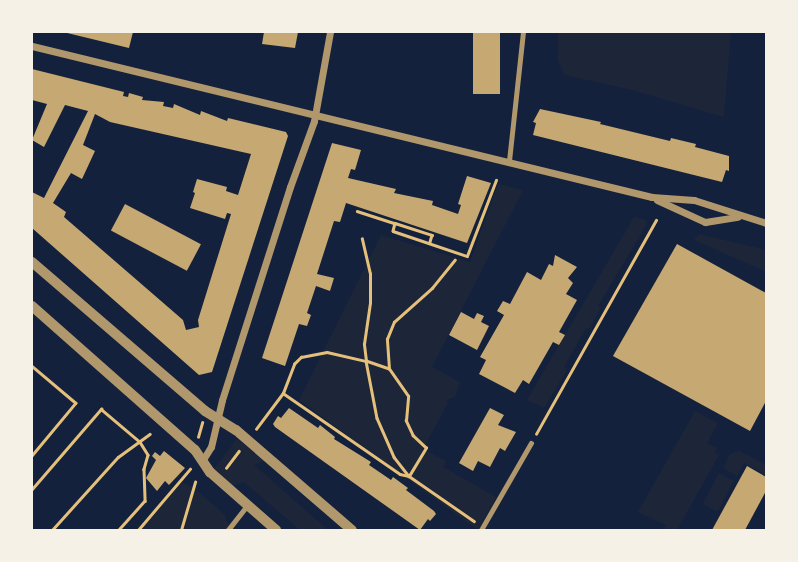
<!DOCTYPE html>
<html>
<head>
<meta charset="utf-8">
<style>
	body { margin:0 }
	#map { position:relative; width:798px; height:562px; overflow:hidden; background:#14213d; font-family:Literata,serif }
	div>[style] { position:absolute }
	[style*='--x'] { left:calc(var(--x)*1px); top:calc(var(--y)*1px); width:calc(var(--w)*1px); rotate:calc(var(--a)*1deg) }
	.green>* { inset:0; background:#1d2539; transform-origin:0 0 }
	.building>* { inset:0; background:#c6a872; transform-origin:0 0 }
	.path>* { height:2.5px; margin:-1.25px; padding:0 1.25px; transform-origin:1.25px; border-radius:1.25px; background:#e5c07b }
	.service>* { height:4.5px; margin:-2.25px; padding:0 2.25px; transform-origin:2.25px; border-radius:2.25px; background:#b1986c }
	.minor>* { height:7px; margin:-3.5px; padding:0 3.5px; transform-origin:3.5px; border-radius:3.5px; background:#b1986c }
	.tertiary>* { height:10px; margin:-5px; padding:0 5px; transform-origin:5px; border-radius:5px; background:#b1986c }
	span { translate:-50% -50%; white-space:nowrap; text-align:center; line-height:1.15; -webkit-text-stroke:6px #f6f1e7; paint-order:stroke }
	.frame { position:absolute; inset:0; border:33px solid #f6f1e7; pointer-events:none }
</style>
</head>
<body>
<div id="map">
	<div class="green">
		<i style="clip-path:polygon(558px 32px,731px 32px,724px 117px,632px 90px,565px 75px,558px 61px)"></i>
		<i style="clip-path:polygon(498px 184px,523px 190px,432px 367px,460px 382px,455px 397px,446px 400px,448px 403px,423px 449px,446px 461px,443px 467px,496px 497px,478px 530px,299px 400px,381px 235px,470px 262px)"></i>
		<i style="clip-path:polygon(634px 217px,646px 220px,647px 224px,598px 306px,601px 308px,589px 329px,586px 328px,564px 367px,567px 370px,544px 408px,527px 400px)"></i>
		<i style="clip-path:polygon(699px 234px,766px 250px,766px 272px,694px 240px)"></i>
		<i style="clip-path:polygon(695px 411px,718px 423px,707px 443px,717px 448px,715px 453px,719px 455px,677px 530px,663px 530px,666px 525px,638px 512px)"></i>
		<i style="clip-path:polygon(237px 439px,265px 460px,254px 465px,328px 530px,300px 530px,244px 482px,232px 486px,214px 469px)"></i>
		<i style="clip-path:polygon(740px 451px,766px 465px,766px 475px,744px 463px,737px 476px,723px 468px,730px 454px)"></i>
		<i style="left:719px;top:473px;width:17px;height:35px;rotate:28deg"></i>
		<i style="clip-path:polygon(182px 482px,194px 488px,225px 515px,226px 521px,236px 530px,140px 530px)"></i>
	</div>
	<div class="building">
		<i style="clip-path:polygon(63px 32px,133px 32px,129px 48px)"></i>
		<i style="clip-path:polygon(264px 32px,298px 32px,295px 48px,262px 44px)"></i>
		<i style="left:473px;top:32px;width:27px;height:62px"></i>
		<i style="clip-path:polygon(evenodd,32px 69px,124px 92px,123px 96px,128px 97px,129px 93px,143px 97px,142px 100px,164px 102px,163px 106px,173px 108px,174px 104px,200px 115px,201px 111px,227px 121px,228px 118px,286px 132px,288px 136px,212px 372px,199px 375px,32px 228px,32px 192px,44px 198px,88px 111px,65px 105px,44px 147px,32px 140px,47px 104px,32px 100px,32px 69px,95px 114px,110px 122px,251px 154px,238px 195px,226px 191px,227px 187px,197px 179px,193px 192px,195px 193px,190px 208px,225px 219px,227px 213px,231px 214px,198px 320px,199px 327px,186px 330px,183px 320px,64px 217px,66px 212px,53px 203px,71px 173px,82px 179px,95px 151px,83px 145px,95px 114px)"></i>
		<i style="clip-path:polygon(540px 109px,601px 122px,600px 124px,670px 141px,671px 138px,696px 144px,695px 147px,729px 156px,729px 171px,726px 170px,722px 182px,533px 135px,536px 123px,533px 122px)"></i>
		<i style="clip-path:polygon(332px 143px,361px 150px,355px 170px,351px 169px,348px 178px,396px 189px,394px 193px,433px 201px,432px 205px,458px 214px,461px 205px,458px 204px,467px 176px,491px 183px,467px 243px,346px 203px,340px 222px,334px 221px,317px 274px,334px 278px,330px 291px,316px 286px,307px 313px,311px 315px,307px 326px,299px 324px,285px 366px,262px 358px)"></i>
		<i style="left:125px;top:204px;width:86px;height:30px;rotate:28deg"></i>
		<i style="clip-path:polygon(677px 244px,766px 293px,766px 401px,750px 431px,613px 356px)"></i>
		<i style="clip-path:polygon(555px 255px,577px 267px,568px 278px,573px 283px,566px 294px,577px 300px,559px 332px,565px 335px,559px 345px,553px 342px,529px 384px,523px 380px,515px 393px,479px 374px,486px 360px,480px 357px,504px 315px,497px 311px,503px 301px,510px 304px,527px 272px,541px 280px,549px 264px,553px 266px)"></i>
		<i style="clip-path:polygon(461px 312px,474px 319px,477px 313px,484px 316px,481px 322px,489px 326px,477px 350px,449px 335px)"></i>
		<i style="clip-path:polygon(289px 408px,318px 428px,320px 425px,335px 437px,334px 439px,371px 462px,369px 465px,391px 480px,393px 477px,408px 488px,406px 490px,434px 511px,436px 514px,430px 521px,428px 519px,420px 530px,275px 427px,273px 424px,278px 416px,281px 418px)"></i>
		<i style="clip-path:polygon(490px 408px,504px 415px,498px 425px,516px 432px,505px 451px,500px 448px,490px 467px,478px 461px,473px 471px,459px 463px)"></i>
		<i style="clip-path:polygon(164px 451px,185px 468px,169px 485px,165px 481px,157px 491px,146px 478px,156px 460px,152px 456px,155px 452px,160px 456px)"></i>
		<i style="clip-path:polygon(747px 466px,766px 477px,766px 491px,745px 530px,712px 530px)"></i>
	</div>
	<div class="path">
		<i style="--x:357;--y:211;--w:40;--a:18"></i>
		<i style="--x:395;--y:223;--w:8;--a:104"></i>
		<i style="--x:393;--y:231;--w:78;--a:18.7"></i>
		<i style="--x:467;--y:256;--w:81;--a:-69.1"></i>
		<i style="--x:395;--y:223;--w:39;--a:18"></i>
		<i style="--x:432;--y:235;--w:7;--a:106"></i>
		<i style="--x:32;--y:366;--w:57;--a:40.1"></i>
		<i style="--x:76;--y:403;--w:69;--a:129.7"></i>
		<i style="--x:389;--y:369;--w:30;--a:-94"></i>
		<i style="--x:387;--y:339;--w:18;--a:-68"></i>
		<i style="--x:394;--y:322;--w:51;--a:-41.8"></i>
		<i style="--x:432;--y:288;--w:36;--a:-51"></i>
		<i style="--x:283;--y:393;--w:142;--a:34.7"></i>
		<i style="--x:400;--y:474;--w:9;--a:13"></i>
		<i style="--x:409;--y:476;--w:33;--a:-59"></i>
		<i style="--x:426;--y:448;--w:18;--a:-137"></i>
		<i style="--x:413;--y:436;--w:17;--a:-115"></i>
		<i style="--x:406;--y:421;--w:25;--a:-85"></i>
		<i style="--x:408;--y:396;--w:33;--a:-125"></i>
		<i style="--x:389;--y:369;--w:24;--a:-161"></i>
		<i style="--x:366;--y:361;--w:17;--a:-97"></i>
		<i style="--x:364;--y:344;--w:41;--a:-81.7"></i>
		<i style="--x:370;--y:303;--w:29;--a:-90"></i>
		<i style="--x:370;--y:274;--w:36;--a:-103"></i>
		<i style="--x:256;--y:429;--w:45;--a:-53.1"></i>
		<i style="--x:283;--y:393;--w:31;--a:-69"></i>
		<i style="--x:294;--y:364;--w:10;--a:-45"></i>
		<i style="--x:301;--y:357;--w:26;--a:-11"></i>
		<i style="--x:327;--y:352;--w:40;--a:13"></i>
		<i style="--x:366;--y:361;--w:58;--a:79.1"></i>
		<i style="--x:377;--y:418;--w:43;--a:66.4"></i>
		<i style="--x:394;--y:457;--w:24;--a:52"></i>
		<i style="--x:409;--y:476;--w:79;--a:34.7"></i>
		<i style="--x:536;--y:434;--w:245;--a:-60.7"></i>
		<i style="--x:198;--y:437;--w:15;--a:-74"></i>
		<i style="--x:226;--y:468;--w:21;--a:-53"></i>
		<i style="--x:32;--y:489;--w:106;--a:-49.2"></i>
		<i style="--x:101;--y:409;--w:51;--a:40.2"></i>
		<i style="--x:140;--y:442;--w:15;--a:58"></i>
		<i style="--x:148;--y:455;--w:15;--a:106"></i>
		<i style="--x:144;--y:469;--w:32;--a:88"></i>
		<i style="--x:145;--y:501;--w:39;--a:132"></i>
		<i style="--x:52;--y:530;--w:98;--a:-47.9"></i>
		<i style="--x:118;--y:457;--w:39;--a:-36"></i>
		<i style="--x:138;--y:530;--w:80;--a:-49.6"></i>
		<i style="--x:181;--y:530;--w:50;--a:-73.7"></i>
	</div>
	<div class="service">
		<i style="--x:509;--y:161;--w:130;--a:-83.8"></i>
		<i style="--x:228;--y:530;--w:31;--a:-52"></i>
		<i style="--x:481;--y:530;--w:100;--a:-60.1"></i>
	</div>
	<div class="minor">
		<i style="--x:32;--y:46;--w:638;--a:13.69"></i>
		<i style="--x:652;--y:197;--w:42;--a:4.1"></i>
		<i style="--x:694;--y:200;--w:76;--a:17.7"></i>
		<i style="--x:657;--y:200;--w:53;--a:24.6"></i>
		<i style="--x:705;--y:222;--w:33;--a:-9"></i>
		<i style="--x:204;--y:458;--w:13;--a:-58"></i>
		<i style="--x:211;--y:447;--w:48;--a:-76.8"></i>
		<i style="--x:222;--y:400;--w:224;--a:-72.3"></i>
		<i style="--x:290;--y:187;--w:70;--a:-70"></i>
		<i style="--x:314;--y:121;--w:90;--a:-79.8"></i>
	</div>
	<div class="tertiary">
		<i style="--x:32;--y:262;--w:228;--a:40.7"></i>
		<i style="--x:205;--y:411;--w:36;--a:32"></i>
		<i style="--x:236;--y:430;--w:153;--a:40.8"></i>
		<i style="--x:32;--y:306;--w:217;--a:41.5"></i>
		<i style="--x:195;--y:450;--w:27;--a:56"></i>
		<i style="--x:210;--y:472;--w:88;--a:41.3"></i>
	</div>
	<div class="frame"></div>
</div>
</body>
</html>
